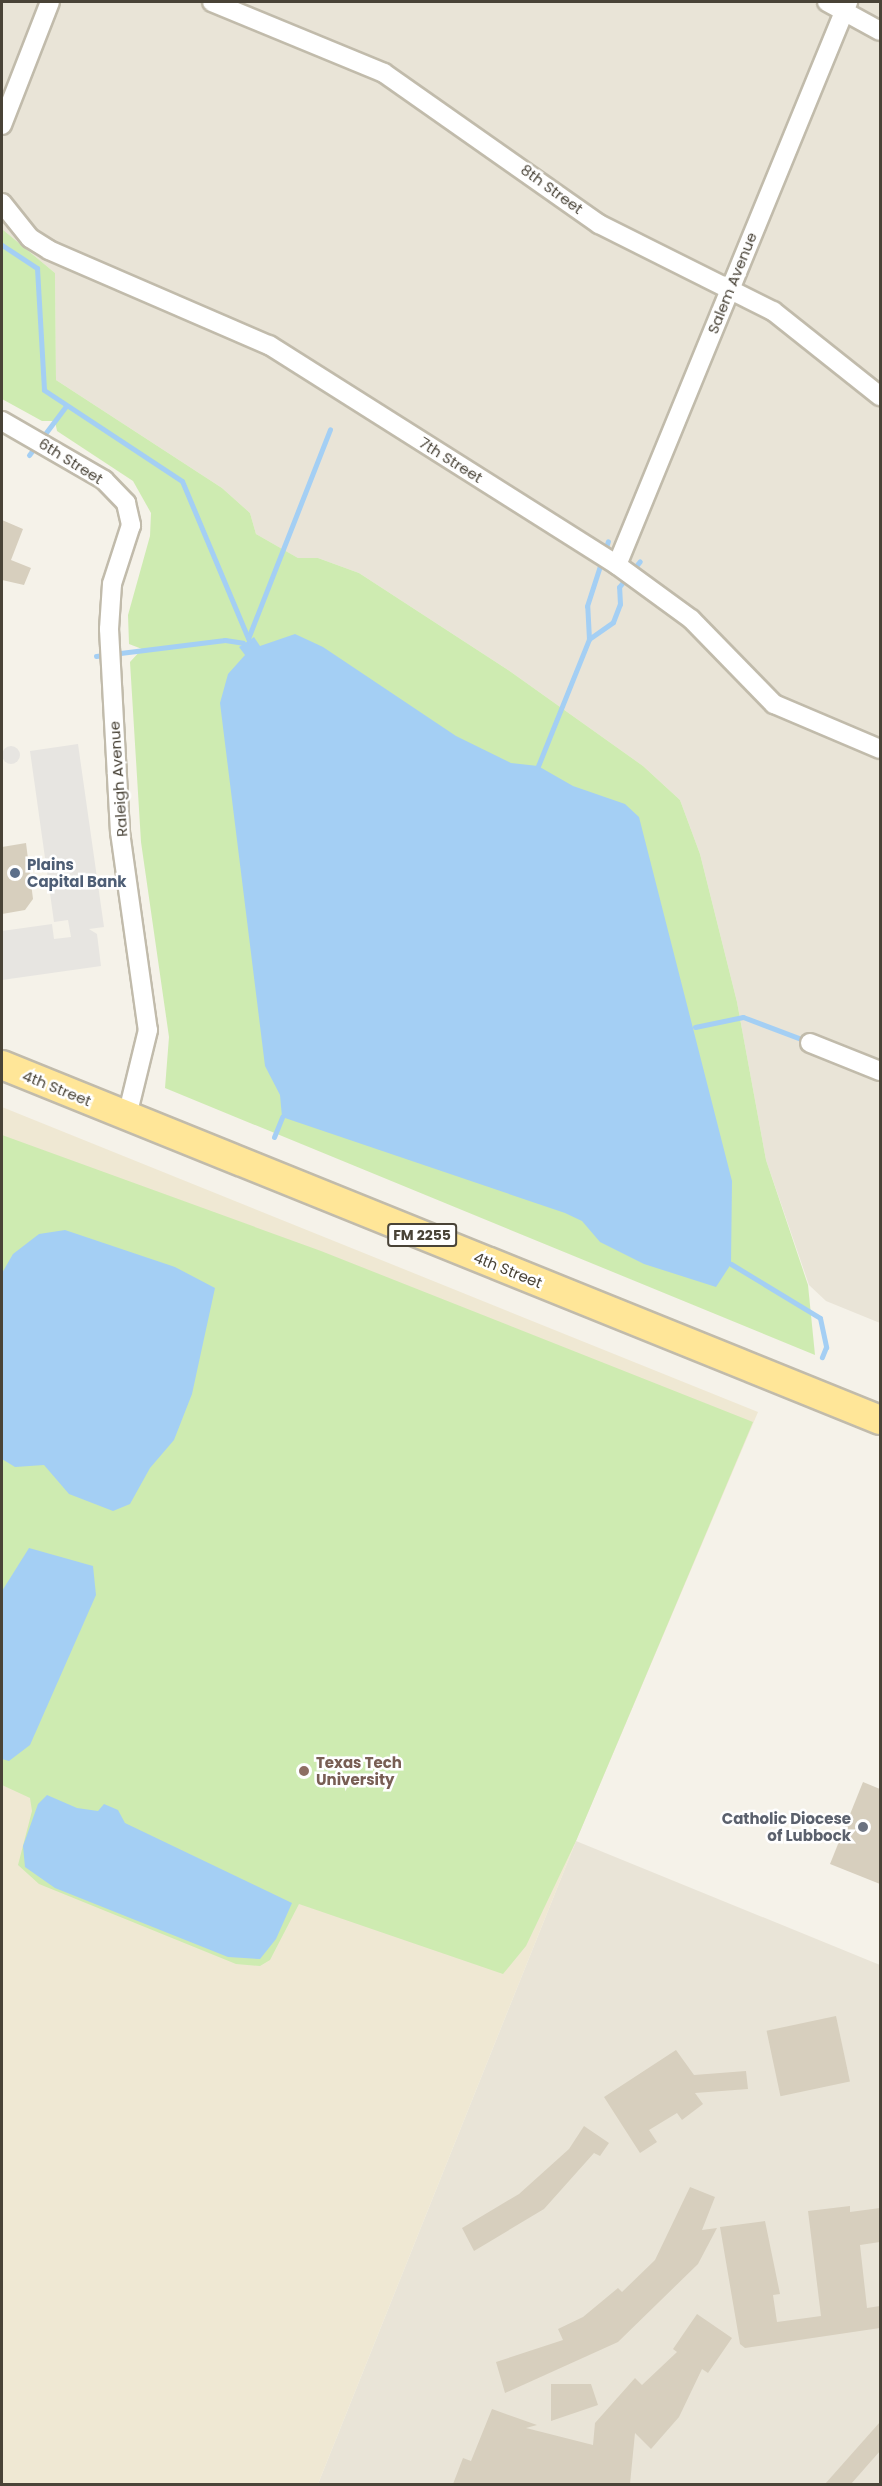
<!DOCTYPE html>
<html>
<head>
<meta charset="utf-8">
<style>
	body { margin:0 }
	#map { position:relative; width:882px; height:2486px; overflow:hidden; background:#f5f2e9; font-family:Poppins,sans-serif }
	div>[style] { position:absolute }
	[style*='--x'] { left:calc(var(--x)*1px); top:calc(var(--y)*1px); width:calc(var(--w)*1px); rotate:calc(var(--a)*1deg) }
	.residential>* { inset:0; background:#e9e4d7 }
	.education>* { inset:0; background:#efe8d3 }
	.green>* { inset:0; background:#ceebb1 }
	.parking>* { inset:0; background:#e7e5e1 }
	.round { border-radius:50% }
	.water>* { inset:0; background:#a4cff4 }
	.stream>* { height:5px; margin:-2.5px; padding:0 2.5px; transform-origin:2.5px; border-radius:2.5px; background:#a4cff4 }
	.building>* { inset:0; background:#d7cfbe; transform-origin:0 0 }
	.roads { filter:drop-shadow(2px 0 #c1bbab) drop-shadow(-2px 0 #c1bbab) drop-shadow(0 2px #c1bbab) drop-shadow(0 -2px #c1bbab) }
	.street>* { height:18px; margin:-9px; padding:0 9px; transform-origin:9px; border-radius:9px; background:#fff }
	.primary>* { height:28px; margin:-14px; padding:0 14px; transform-origin:14px; border-radius:14px; background:#ffe698 }
	.dots>* { width:16px; height:16px; translate:-50% -50%; box-sizing:border-box; border:3px solid #fff; border-radius:50% }
	span { translate:-50% -50%; white-space:nowrap; text-align:center; line-height:1.15; -webkit-text-stroke:5px #fff; paint-order:stroke }
	.shield-label span { padding:2px 4px; background:#fff; border:2px solid; border-radius:4px; -webkit-text-stroke-width:0 }
	.shield-label { font-size:14px; color:#494337; font-weight:700 }
	.street-label { font-size:15px; color:#494337 }
	.service-label { font-size:15px; color:#4e5e75; font-weight:700 }
	.left { translate:0 -50%; text-align:left }
	.education-label { font-size:15px; color:#785e54; font-weight:700 }
	.worship-label { font-size:15px; color:#5b616d; font-weight:700 }
	.right { translate:-100% -50%; text-align:right }
	.frame { position:absolute; inset:0; border:3px solid #494337; pointer-events:none }
</style>
</head>
<body>
<div id="map">
	<div class="residential">
		<i style="clip-path:polygon(2px 2px,880px 2px,880px 1323px,826px 1301px,809px 1285px,766px 1160px,737px 1002px,700px 854px,680px 800px,643px 766px,511px 672px,359px 573px,318px 558px,298px 558px,256px 534px,250px 513px,222px 488px,56px 380px,55px 273px,2px 229px)"></i>
		<i style="clip-path:polygon(576px 1841px,880px 1965px,880px 2484px,318px 2484px)"></i>
	</div>
	<div class="education">
		<i style="clip-path:polygon(2px 1107px,758px 1412px,576px 1841px,318px 2484px,2px 2484px)"></i>
	</div>
	<div class="green">
		<i style="clip-path:polygon(2px 229px,55px 273px,56px 380px,222px 488px,250px 513px,256px 534px,298px 558px,318px 558px,359px 573px,511px 672px,643px 766px,680px 800px,700px 854px,737px 1002px,766px 1160px,808px 1285px,815px 1355px,165px 1088px,169px 1037px,141px 842px,130px 662px,142px 649px,129px 644px,128px 615px,150px 536px,151px 513px,133px 481px,57px 431px,55px 421px,42px 421px,2px 399px)"></i>
		<i style="clip-path:polygon(2px 1135px,321px 1251px,753px 1422px,576px 1841px,526px 1946px,503px 1974px,299px 1904px,270px 1960px,260px 1966px,236px 1964px,39px 1884px,18px 1865px,32px 1811px,30px 1798px,2px 1785px)"></i>
	</div>
	<div class="parking">
		<i style="clip-path:polygon(78px 744px,104px 927px,89px 929px,97px 934px,101px 966px,2px 980px,2px 931px,52px 924px,54px 939px,71px 937px,68px 920px,54px 922px,30px 751px)"></i>
		<i class="round" style="left:2px;top:746px;width:18px;height:18px"></i>
	</div>
	<div class="water">
		<i style="clip-path:polygon(295px 634px,323px 647px,456px 736px,511px 763px,538px 766px,573px 786px,625px 804px,639px 817px,732px 1181px,731px 1264px,716px 1287px,644px 1264px,600px 1242px,582px 1221px,565px 1213px,282px 1117px,280px 1095px,265px 1066px,220px 703px,228px 674px,245px 655px,239px 647px,254px 637px,260px 646px)"></i>
		<i style="clip-path:polygon(65px 1230px,175px 1267px,215px 1288px,192px 1394px,174px 1440px,150px 1468px,130px 1504px,113px 1511px,69px 1494px,44px 1465px,15px 1467px,2px 1459px,2px 1273px,13px 1254px,39px 1234px)"></i>
		<i style="clip-path:polygon(29px 1548px,93px 1566px,96px 1595px,30px 1745px,9px 1761px,2px 1759px,2px 1591px)"></i>
		<i style="clip-path:polygon(47px 1795px,77px 1808px,98px 1811px,104px 1804px,118px 1810px,125px 1823px,292px 1903px,276px 1939px,260px 1959px,228px 1957px,55px 1888px,25px 1867px,23px 1846px,38px 1804px)"></i>
	</div>
	<div class="stream">
		<i style="--x:2;--y:245;--w:42;--a:33.3"></i>
		<i style="--x:37;--y:268;--w:122;--a:86.7"></i>
		<i style="--x:44;--y:390;--w:165;--a:33.4"></i>
		<i style="--x:182;--y:481;--w:173;--a:67.2"></i>
		<i style="--x:29;--y:455;--w:61;--a:-52.9"></i>
		<i style="--x:249;--y:636;--w:222;--a:-68.6"></i>
		<i style="--x:589;--y:639;--w:33;--a:-93"></i>
		<i style="--x:587;--y:606;--w:68;--a:-72.1"></i>
		<i style="--x:96;--y:656;--w:130;--a:-7.1"></i>
		<i style="--x:225;--y:640;--w:18;--a:9"></i>
		<i style="--x:538;--y:766;--w:137;--a:-68.1"></i>
		<i style="--x:589;--y:639;--w:29;--a:-35"></i>
		<i style="--x:613;--y:622;--w:19;--a:-69"></i>
		<i style="--x:620;--y:604;--w:17;--a:-93"></i>
		<i style="--x:619;--y:587;--w:33;--a:-51"></i>
		<i style="--x:695;--y:1027;--w:49;--a:-11.8"></i>
		<i style="--x:743;--y:1017;--w:71;--a:20.7"></i>
		<i style="--x:274;--y:1137;--w:22;--a:-68"></i>
		<i style="--x:731;--y:1264;--w:104;--a:31.2"></i>
		<i style="--x:820;--y:1318;--w:30;--a:78"></i>
		<i style="--x:826;--y:1347;--w:11;--a:112"></i>
	</div>
	<div class="building">
		<i style="clip-path:polygon(2px 520px,23px 529px,11px 560px,31px 568px,24px 585px,2px 580px)"></i>
		<i style="clip-path:polygon(26px 843px,33px 899px,25px 910px,2px 914px,2px 847px)"></i>
		<i style="clip-path:polygon(863px 1782px,880px 1789px,880px 1884px,830px 1864px)"></i>
		<i style="left:836px;top:2016px;width:67px;height:71px;rotate:78deg"></i>
		<i style="clip-path:polygon(676px 2050px,694px 2075px,746px 2071px,748px 2089px,695px 2093px,703px 2104px,682px 2120px,677px 2113px,649px 2130px,657px 2142px,640px 2153px,604px 2097px)"></i>
		<i style="clip-path:polygon(584px 2126px,609px 2143px,600px 2156px,594px 2153px,544px 2209px,474px 2251px,462px 2228px,519px 2194px,569px 2149px)"></i>
		<i style="clip-path:polygon(690px 2187px,715px 2197px,702px 2230px,717px 2228px,698px 2264px,618px 2342px,505px 2393px,496px 2362px,563px 2340px,558px 2329px,583px 2317px,618px 2288px,622px 2292px,655px 2260px)"></i>
		<i style="clip-path:polygon(850px 2206px,850px 2212px,880px 2208px,880px 2242px,860px 2245px,867px 2308px,880px 2306px,880px 2328px,745px 2348px,740px 2344px,720px 2227px,765px 2221px,780px 2294px,773px 2295px,777px 2322px,821px 2316px,808px 2211px)"></i>
		<i style="clip-path:polygon(697px 2314px,732px 2338px,708px 2373px,702px 2369px,679px 2417px,651px 2449px,635px 2433px,630px 2484px,453px 2484px,463px 2458px,471px 2461px,492px 2409px,537px 2425px,526px 2428px,593px 2445px,595px 2423px,635px 2378px,642px 2385px,677px 2352px,673px 2349px)"></i>
		<i style="clip-path:polygon(551px 2384px,591px 2384px,598px 2405px,551px 2421px)"></i>
		<i style="clip-path:polygon(880px 2422px,880px 2451px,851px 2484px,825px 2484px)"></i>
	</div>
	<div class="roads">
		<div class="street">
			<i style="--x:212;--y:2;--w:186;--a:22.4"></i>
			<i style="--x:384;--y:73;--w:263;--a:35.1"></i>
			<i style="--x:599;--y:224;--w:195;--a:26.6"></i>
			<i style="--x:773;--y:311;--w:137;--a:38.5"></i>
			<i style="--x:827;--y:2;--w:60;--a:28.7"></i>
			<i style="--x:2;--y:125;--w:132;--a:-68.7"></i>
			<i style="--x:2;--y:203;--w:45;--a:51.3"></i>
			<i style="--x:30;--y:238;--w:22;--a:32"></i>
			<i style="--x:49;--y:250;--w:240;--a:23.4"></i>
			<i style="--x:269;--y:345;--w:412;--a:32.3"></i>
			<i style="--x:617;--y:565;--w:92;--a:36.1"></i>
			<i style="--x:691;--y:619;--w:119;--a:45.7"></i>
			<i style="--x:774;--y:704;--w:115;--a:23"></i>
			<i style="--x:2;--y:421;--w:118;--a:30"></i>
			<i style="--x:104;--y:480;--w:32;--a:46"></i>
			<i style="--x:126;--y:503;--w:23;--a:77"></i>
			<i style="--x:131;--y:525;--w:62;--a:107.9"></i>
			<i style="--x:112;--y:584;--w:45;--a:93.8"></i>
			<i style="--x:109;--y:629;--w:203;--a:86.9"></i>
			<i style="--x:120;--y:832;--w:200;--a:82"></i>
			<i style="--x:148;--y:1030;--w:89;--a:103.7"></i>
			<i style="--x:617;--y:565;--w:609;--a:-67.69"></i>
			<i style="--x:810;--y:1043;--w:75;--a:21.8"></i>
		</div>
		<div class="primary">
			<i style="--x:2;--y:1065;--w:947;--a:22.01"></i>
		</div>
	</div>
	<div class="dots">
		<i style="left:15px;top:873px;background:#5c6f8a"></i>
		<i style="left:304px;top:1771px;background:#8d6e63"></i>
		<i style="left:863px;top:1827px;background:#6b7280"></i>
	</div>
	<div class="shield-label">
		<span style="left:422px;top:1235px">FM 2255</span>
	</div>
	<div class="street-label">
		<span style="left:552px;top:189px;rotate:36deg">8th Street</span>
		<span style="left:732px;top:283px;rotate:-68deg">Salem Avenue</span>
		<span style="left:451px;top:460px;rotate:32deg">7th Street</span>
		<span style="left:71px;top:461px;rotate:32deg">6th Street</span>
		<span style="left:118px;top:779px;rotate:-94deg">Raleigh Avenue</span>
		<span style="left:57px;top:1088px;rotate:22deg">4th Street</span>
		<span style="left:508px;top:1270px;rotate:22deg">4th Street</span>
	</div>
	<div class="service-label">
		<span class="left" style="left:27px;top:873px">Plains<br>Capital Bank</span>
	</div>
	<div class="education-label">
		<span class="left" style="left:316px;top:1771px">Texas Tech<br>University</span>
	</div>
	<div class="worship-label">
		<span class="right" style="left:851px;top:1827px">Catholic Diocese<br>of Lubbock</span>
	</div>
	<div class="frame"></div>
</div>
</body>
</html>
